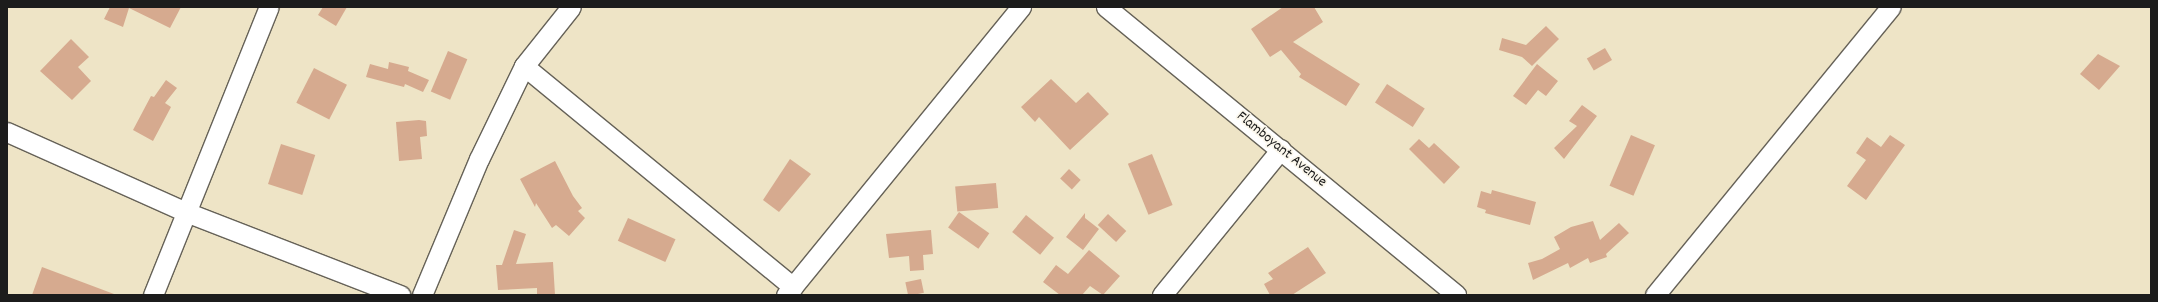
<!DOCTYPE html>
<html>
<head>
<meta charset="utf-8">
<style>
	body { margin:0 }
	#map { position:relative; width:2158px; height:302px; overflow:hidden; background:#eee4c6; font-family:Dekko,sans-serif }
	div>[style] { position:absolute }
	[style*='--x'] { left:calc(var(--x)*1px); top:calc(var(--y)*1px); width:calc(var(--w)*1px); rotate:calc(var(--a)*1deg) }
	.building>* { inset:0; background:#d6aa8f; transform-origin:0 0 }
	.roads { filter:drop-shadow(1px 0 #666258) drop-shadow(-1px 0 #666258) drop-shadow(0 1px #666258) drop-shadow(0 -1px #666258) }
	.minor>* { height:19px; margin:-9.5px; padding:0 9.5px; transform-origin:9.5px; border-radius:9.5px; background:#fff }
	span { translate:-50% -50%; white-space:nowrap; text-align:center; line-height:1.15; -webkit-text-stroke:3.5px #fbf7ec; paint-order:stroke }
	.street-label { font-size:15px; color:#1c1c1c }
	.frame { position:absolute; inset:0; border:8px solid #1c1c1c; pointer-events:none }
</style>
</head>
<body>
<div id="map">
	<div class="building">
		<i style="clip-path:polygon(110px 7px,181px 7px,170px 28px,129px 8px,123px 27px,104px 19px)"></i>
		<i style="clip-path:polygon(323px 7px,347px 7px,336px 26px,318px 15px)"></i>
		<i style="clip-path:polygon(1283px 7px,1314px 7px,1323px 22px,1293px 42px,1360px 84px,1346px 106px,1299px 77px,1301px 74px,1281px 50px,1270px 57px,1251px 29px)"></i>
		<i style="clip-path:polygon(1546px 26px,1559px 39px,1532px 66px,1522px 57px,1499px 50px,1502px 38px,1526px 45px)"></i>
		<i style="clip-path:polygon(71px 39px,89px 57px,78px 67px,91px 81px,72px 100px,40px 71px)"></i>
		<i style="left:1605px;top:48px;width:14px;height:21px;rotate:60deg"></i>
		<i style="left:448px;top:51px;width:21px;height:44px;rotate:23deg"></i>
		<i style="clip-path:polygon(2098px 54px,2120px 66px,2099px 90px,2080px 74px)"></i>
		<i style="clip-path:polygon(389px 62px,409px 67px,408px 71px,429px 80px,423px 92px,405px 84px,404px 87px,366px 77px,370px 64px,388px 69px)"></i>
		<i style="clip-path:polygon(1537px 64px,1558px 81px,1546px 96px,1538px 90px,1526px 105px,1513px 96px)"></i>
		<i style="left:314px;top:68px;width:37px;height:39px;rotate:27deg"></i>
		<i style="clip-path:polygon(1051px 79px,1076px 103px,1088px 92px,1109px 114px,1070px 150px,1039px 117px,1035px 122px,1021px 107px)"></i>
		<i style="clip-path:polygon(166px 80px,177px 88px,165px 103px,171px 107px,153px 141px,133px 130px,151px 96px,154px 97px)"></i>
		<i style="left:1387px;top:84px;width:45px;height:22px;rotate:33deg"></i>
		<i style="clip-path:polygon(1582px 105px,1597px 116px,1564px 159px,1554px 148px,1577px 126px,1569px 121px)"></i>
		<i style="clip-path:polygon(419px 120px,426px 121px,427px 136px,420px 137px,422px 159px,399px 161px,396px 122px)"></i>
		<i style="left:1631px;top:135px;width:26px;height:55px;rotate:23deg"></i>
		<i style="clip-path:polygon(1890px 135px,1905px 145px,1866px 200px,1847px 186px,1866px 160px,1856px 153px,1867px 137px,1881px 147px)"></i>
		<i style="clip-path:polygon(1419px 139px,1429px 148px,1434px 143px,1460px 167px,1444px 184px,1409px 149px)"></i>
		<i style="left:281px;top:144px;width:36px;height:42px;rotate:18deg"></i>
		<i style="left:1152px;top:154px;width:55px;height:26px;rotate:68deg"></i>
		<i style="clip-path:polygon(790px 159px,811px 174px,779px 212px,763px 200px)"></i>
		<i style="clip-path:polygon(555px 161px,573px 196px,582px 208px,578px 211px,585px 218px,569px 236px,556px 225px,552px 228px,536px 203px,535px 207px,520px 179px)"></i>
		<i style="left:1069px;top:169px;width:16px;height:13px;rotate:43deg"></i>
		<i style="left:996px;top:183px;width:25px;height:41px;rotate:85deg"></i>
		<i style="clip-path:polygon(1492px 190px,1536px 202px,1530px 225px,1485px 213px,1486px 210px,1477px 207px,1481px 191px,1491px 194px)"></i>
		<i style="left:959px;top:212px;width:37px;height:19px;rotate:35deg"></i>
		<i style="clip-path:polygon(1085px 213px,1085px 218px,1099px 229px,1083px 250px,1066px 237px)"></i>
		<i style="left:1108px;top:214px;width:25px;height:15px;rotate:43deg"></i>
		<i style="left:1026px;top:215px;width:36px;height:22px;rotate:39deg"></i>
		<i style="left:628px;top:218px;width:52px;height:25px;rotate:24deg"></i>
		<i style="clip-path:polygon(1593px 221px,1600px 240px,1619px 223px,1629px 233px,1606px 254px,1607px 257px,1590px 263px,1588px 258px,1570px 268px,1568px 263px,1533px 280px,1528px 263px,1542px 259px,1560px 249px,1554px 237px,1571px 227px)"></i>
		<i style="clip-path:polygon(514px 230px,526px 234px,516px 264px,553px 262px,555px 295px,537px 295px,537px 288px,498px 290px,496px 265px,502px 265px)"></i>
		<i style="clip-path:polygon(931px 230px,933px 254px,923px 255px,924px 270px,910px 271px,909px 256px,889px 258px,886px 234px)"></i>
		<i style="clip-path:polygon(1308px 247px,1326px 273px,1292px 295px,1270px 295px,1264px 284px,1273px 279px,1268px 273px)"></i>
		<i style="clip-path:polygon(1089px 250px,1120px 276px,1103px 295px,1090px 286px,1082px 295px,1060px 295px,1043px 282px,1056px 265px,1068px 274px)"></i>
		<i style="clip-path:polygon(42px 267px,114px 294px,114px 295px,32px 295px)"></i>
		<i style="left:921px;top:279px;width:14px;height:16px;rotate:78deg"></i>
	</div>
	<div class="roads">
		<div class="minor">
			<i style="--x:1106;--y:7;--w:453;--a:39.4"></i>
			<i style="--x:524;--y:66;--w:348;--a:39.4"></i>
			<i style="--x:7;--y:132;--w:196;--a:24.1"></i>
			<i style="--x:186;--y:212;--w:230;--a:21.2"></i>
			<i style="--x:153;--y:295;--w:310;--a:-68.1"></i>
			<i style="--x:422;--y:295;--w:147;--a:-67.3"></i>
			<i style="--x:479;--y:159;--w:103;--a:-64.2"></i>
			<i style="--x:524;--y:66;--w:75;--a:-51.5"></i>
			<i style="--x:786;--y:295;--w:372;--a:-50.8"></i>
			<i style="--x:1162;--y:295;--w:188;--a:-50.8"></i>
			<i style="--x:1655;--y:295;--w:372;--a:-50.7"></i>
		</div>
	</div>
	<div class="street-label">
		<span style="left:1281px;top:150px;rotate:39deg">Flamboyant Avenue</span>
	</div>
	<div class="frame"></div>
</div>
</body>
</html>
